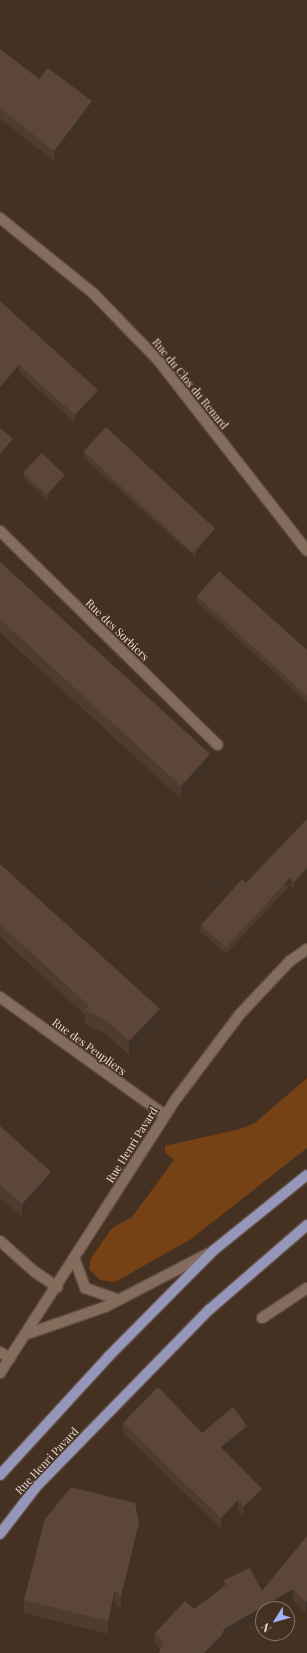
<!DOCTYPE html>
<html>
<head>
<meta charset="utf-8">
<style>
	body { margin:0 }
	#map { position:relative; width:307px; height:1653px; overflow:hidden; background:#453122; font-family:"Playfair Display",serif }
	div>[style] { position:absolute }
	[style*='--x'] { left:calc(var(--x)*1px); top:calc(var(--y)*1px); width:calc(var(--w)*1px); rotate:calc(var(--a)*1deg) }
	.green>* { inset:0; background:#764115 }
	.roads { filter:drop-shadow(1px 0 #604f42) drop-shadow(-1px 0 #604f42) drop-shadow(0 1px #604f42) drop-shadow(0 -1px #604f42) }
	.minor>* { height:10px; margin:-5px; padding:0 5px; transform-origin:5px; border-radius:5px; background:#856d5d }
	.major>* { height:10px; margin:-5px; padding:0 5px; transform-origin:5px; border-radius:5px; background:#9696bb }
	.wall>* { inset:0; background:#4f3c2f }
	.shaded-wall>* { inset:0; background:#403126; transform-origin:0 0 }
	.building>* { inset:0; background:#5c4637; transform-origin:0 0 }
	span { translate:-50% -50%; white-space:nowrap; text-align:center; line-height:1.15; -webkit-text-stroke:3px #453122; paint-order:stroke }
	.street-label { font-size:11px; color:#e9dcd3 }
	.north { position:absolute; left:255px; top:1601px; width:40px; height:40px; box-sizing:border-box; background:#453122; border:1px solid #877569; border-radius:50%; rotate:233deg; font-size:11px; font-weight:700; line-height:16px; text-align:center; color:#e9dcd3 }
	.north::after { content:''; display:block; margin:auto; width:14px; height:18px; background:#a2b2fd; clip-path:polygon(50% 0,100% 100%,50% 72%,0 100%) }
</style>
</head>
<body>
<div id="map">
	<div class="green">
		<i style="clip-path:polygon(307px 1078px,307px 1148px,191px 1239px,115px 1282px,100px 1280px,89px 1269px,91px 1258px,112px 1228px,132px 1217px,174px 1160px,165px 1152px,165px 1146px,240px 1129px,255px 1123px)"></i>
	</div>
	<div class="roads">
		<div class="minor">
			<i style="--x:0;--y:218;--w:119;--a:38.9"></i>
			<i style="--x:93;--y:293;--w:93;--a:45.9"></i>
			<i style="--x:158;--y:360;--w:242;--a:52"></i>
			<i style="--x:0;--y:531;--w:305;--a:44.5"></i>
			<i style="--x:0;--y:997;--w:203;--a:35.6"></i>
			<i style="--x:0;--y:1241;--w:47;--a:41.5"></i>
			<i style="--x:35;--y:1272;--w:27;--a:34"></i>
			<i style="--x:75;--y:1260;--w:30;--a:70"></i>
			<i style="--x:85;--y:1288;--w:36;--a:19"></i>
			<i style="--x:262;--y:1318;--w:54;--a:-33.7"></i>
			<i style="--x:27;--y:1334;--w:83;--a:-19.1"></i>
			<i style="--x:105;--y:1307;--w:117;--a:-27.4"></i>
			<i style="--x:0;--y:1352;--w:12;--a:31"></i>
			<i style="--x:0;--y:1373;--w:326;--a:-57.3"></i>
			<i style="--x:176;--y:1099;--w:106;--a:-53"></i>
			<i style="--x:240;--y:1014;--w:73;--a:-46.7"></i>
			<i style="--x:290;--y:961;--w:21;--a:-35"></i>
		</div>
		<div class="major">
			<i style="--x:0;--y:1475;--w:160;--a:-47.5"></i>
			<i style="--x:108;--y:1357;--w:151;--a:-45.3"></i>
			<i style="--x:214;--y:1250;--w:119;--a:-38.9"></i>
			<i style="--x:0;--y:1534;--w:59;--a:-52.5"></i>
			<i style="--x:36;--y:1487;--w:248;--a:-45.7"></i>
			<i style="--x:209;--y:1310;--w:130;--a:-40.9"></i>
		</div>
	</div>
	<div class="wall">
		<i style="clip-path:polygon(0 49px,39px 79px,92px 112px,54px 161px,0 119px)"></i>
		<i style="clip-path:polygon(0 301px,98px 397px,75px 423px,19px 372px,0 394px)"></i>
		<i style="clip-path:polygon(84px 452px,216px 534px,196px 558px,84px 458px)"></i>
		<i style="clip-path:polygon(24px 473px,65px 481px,48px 501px,24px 479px)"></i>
		<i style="clip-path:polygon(0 562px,210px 767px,181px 799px,0 633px)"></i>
		<i style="clip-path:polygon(197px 596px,307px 650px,307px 702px,197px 602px)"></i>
		<i style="clip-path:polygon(307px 819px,307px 876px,294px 889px,290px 885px,226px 954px,201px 932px,201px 925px,246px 883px)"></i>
		<i style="clip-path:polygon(0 864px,160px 1022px,129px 1055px,106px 1034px,85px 1024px,85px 1015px,0 937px)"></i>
		<i style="clip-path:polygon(0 1126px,51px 1184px,22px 1217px,0 1198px)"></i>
		<i style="clip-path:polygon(123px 1423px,202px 1433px,247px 1436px,227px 1453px,262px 1499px,244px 1516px,238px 1510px,221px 1528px,123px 1433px)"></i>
		<i style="clip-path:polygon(139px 1535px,121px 1609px,115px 1603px,108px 1634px,24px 1613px,24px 1600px)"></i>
		<i style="clip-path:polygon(307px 1536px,307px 1612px,306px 1613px,293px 1600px,263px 1609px,263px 1618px,224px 1641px,222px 1647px,215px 1653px,159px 1653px,161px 1650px,155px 1644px,155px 1633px,194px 1609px,224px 1586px,224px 1580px,262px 1591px)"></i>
	</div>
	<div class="shaded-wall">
		<i style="clip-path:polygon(92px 101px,92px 112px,54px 161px,54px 151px)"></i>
		<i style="clip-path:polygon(19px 365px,19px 372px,0 394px,0 387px)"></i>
		<i style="clip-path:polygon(98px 390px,98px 397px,75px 423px,75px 415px)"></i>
		<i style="clip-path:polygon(13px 439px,13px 447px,0 462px,0 454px)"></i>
		<i style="clip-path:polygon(65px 475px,65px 481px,48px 501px,48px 494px)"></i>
		<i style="clip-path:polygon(216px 528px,216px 534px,196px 558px,196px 552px)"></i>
		<i style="clip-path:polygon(210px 754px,210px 767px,181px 799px,181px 786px)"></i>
		<i style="clip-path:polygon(307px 868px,307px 876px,294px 889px,294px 882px)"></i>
		<i style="left:290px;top:878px;width:7px;height:94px;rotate:90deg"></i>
		<i style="clip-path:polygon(160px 1009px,160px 1022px,129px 1055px,129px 1041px)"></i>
		<i style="clip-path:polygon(51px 1172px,51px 1184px,22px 1217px,22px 1204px)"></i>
		<i style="clip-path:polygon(247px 1426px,247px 1436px,221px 1457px,221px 1447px)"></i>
		<i style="clip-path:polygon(262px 1489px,262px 1499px,244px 1516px,244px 1506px)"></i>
		<i style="clip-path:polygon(238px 1500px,238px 1510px,221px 1528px,221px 1518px)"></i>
		<i style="clip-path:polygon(139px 1523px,139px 1535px,121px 1609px,121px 1596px)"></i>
		<i style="clip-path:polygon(293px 1589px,293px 1600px,278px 1609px,263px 1609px,263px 1618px,224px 1641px,222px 1647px,215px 1653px,204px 1653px,224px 1629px)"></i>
		<i style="clip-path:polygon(115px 1590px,115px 1603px,108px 1634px,108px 1621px)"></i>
		<i style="clip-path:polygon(307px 1601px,307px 1612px,306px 1613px,306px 1602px)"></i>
	</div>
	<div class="building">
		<i style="clip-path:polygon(0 49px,39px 79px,48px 68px,92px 101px,54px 151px,0 108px)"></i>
		<i style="clip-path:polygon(0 301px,98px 390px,75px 415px,19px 365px,0 387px)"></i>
		<i style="left:106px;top:427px;width:149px;height:33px;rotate:43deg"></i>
		<i style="clip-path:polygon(0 428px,13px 439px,0 454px)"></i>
		<i style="left:42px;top:453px;width:32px;height:27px;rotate:44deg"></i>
		<i style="clip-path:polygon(0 562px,210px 754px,181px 786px,0 619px)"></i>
		<i style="clip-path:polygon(219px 571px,307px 650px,307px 696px,197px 596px)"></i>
		<i style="clip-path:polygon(307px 819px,307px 868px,294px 882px,290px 878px,226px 947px,201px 925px,242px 879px,246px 883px)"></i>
		<i style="clip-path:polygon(0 864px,160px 1009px,129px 1041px,106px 1020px,85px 1010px,89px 1006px,0 924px)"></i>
		<i style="clip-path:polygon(0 1126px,51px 1172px,22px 1204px,0 1185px)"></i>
		<i style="clip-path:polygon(158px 1387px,202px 1433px,233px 1407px,247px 1426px,221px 1447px,262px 1489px,244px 1506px,238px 1500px,221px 1518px,123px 1423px)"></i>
		<i style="clip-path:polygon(71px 1487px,135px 1503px,139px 1523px,121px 1596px,115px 1590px,108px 1621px,24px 1600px,45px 1519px)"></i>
		<i style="clip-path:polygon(307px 1536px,307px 1601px,306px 1602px,293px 1589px,224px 1629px,222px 1635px,204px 1653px,159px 1653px,164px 1642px,155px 1633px,185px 1601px,194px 1609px,227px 1585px,224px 1580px,250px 1568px,262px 1591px)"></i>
	</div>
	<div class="street-label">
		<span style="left:190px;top:384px;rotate:51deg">Rue du Clos du Renard</span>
		<span style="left:117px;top:630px;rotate:44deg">Rue des Sorbiers</span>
		<span style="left:89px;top:1047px;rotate:36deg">Rue des Peupliers</span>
		<span style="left:132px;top:1145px;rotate:-58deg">Rue Henri Pavard</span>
		<span style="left:47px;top:1461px;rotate:-47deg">Rue Henri Pavard</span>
	</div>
	<div class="north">N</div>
</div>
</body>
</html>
